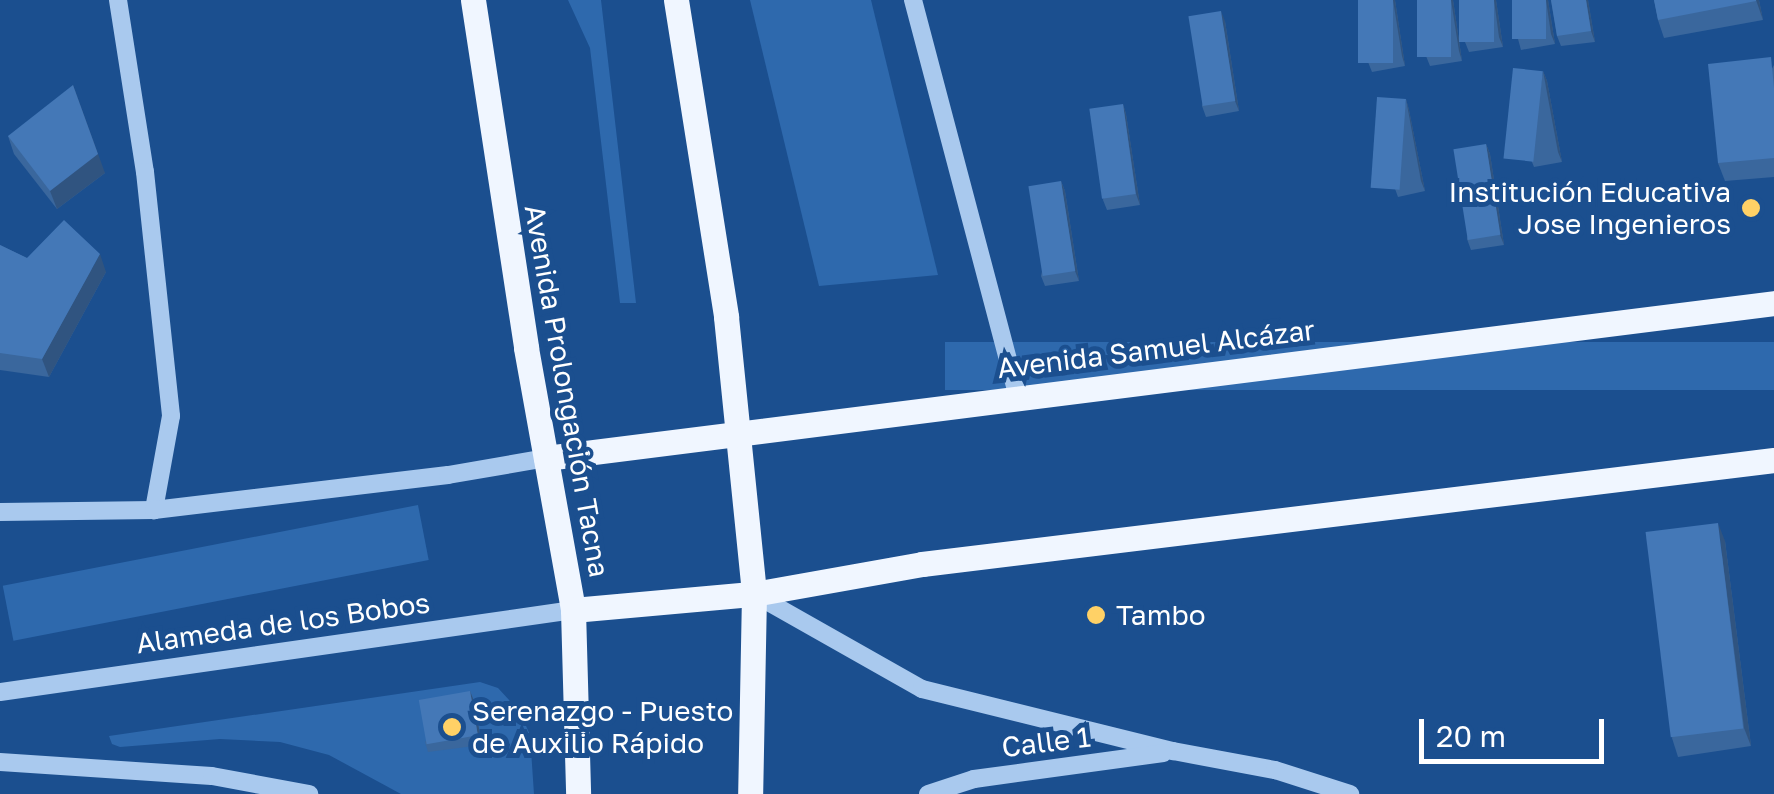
<!DOCTYPE html>
<html>
<head>
<meta charset="utf-8">
<style>
	body { margin:0 }
	#map { position:relative; width:1774px; height:794px; overflow:hidden; background:#1b4f8f; font-family:"Golos Text",sans-serif }
	div>[style] { position:absolute }
	[style*='--x'] { left:calc(var(--x)*1px); top:calc(var(--y)*1px); width:calc(var(--w)*1px); rotate:calc(var(--a)*1deg) }
	.green>* { inset:0; background:#2e69ad; transform-origin:0 0 }
	.minor>* { height:18px; margin:-9px; padding:0 9px; transform-origin:9px; border-radius:9px; background:#a9c9ee }
	.major>* { height:25px; margin:-12.5px; padding:0 12.5px; transform-origin:12.5px; border-radius:12.5px; background:#f0f6ff }
	.wall>* { inset:0; background:#3a679d }
	.shaded-wall>* { inset:0; background:#305480 }
	.building>* { inset:0; background:#4478b7; transform-origin:0 0 }
	.dots>* { width:28px; height:28px; translate:-50% -50%; box-sizing:border-box; border:5px solid #1b4f8f; border-radius:50% }
	span { translate:-50% -50%; white-space:nowrap; text-align:center; line-height:1.15; -webkit-text-stroke:10px #1b4f8f; paint-order:stroke }
	.poi-label { font-size:28px; color:#fff }
	.right { translate:-100% -50%; text-align:right }
	.left { translate:0 -50%; text-align:left }
	.street-label { font-size:28px; color:#fff }
	.scale { position:absolute; left:1419px; top:719px; width:185px; height:45px; box-sizing:border-box; border:5px solid #fff; border-top:0; padding-left:12px; font-size:30px; line-height:35px; white-space:nowrap; color:#fff; -webkit-text-stroke:8px #1b4f8f; paint-order:stroke }
</style>
</head>
<body>
<div id="map">
	<div class="green">
		<i style="clip-path:polygon(568px 0,601px 0,636px 303px,620px 303px,590px 48px)"></i>
		<i style="clip-path:polygon(750px 0,871px 0,938px 275px,819px 286px)"></i>
		<i style="left:1774px;top:342px;width:48px;height:829px;rotate:90deg"></i>
		<i style="left:418px;top:505px;width:56px;height:423px;rotate:79deg"></i>
		<i style="clip-path:polygon(480px 682px,498px 688px,520px 712px,530px 735px,534px 794px,401px 794px,329px 755px,280px 742px,220px 739px,120px 747px,112px 744px,109px 736px)"></i>
	</div>
	<div class="minor">
		<i style="--x:118;--y:0;--w:174;--a:81.1"></i>
		<i style="--x:145;--y:172;--w:245;--a:83.9"></i>
		<i style="--x:171;--y:416;--w:96;--a:100.3"></i>
		<i style="--x:913;--y:0;--w:411;--a:75.2"></i>
		<i style="--x:0;--y:512;--w:154;--a:-0.7"></i>
		<i style="--x:154;--y:510;--w:296;--a:-6.8"></i>
		<i style="--x:448;--y:475;--w:99;--a:-9.8"></i>
		<i style="--x:754;--y:594;--w:193;--a:29.5"></i>
		<i style="--x:922;--y:689;--w:259;--a:13.9"></i>
		<i style="--x:1173;--y:751;--w:104;--a:10.6"></i>
		<i style="--x:1275;--y:770;--w:79;--a:17.7"></i>
		<i style="--x:0;--y:692;--w:579;--a:-8.14"></i>
		<i style="--x:0;--y:762;--w:212;--a:3.8"></i>
		<i style="--x:212;--y:776;--w:99;--a:10.5"></i>
		<i style="--x:928;--y:794;--w:48;--a:-18.1"></i>
		<i style="--x:974;--y:779;--w:191;--a:-7.8"></i>
	</div>
	<div class="major">
		<i style="--x:473;--y:0;--w:352;--a:81.3"></i>
		<i style="--x:526;--y:348;--w:266;--a:79.8"></i>
		<i style="--x:573;--y:610;--w:184;--a:88.4"></i>
		<i style="--x:676;--y:0;--w:321;--a:81"></i>
		<i style="--x:726;--y:317;--w:278;--a:84.2"></i>
		<i style="--x:754;--y:594;--w:200;--a:91.1"></i>
		<i style="--x:546;--y:458;--w:1238;--a:-7.19"></i>
		<i style="--x:573;--y:610;--w:182;--a:-5.1"></i>
		<i style="--x:754;--y:594;--w:171;--a:-10.1"></i>
		<i style="--x:922;--y:564;--w:858;--a:-6.96"></i>
	</div>
	<div class="wall">
		<i style="clip-path:polygon(1358px 0,1395px 0,1405px 66px,1372px 72px,1368px 62px)"></i>
		<i style="clip-path:polygon(1417px 0,1453px 0,1462px 61px,1430px 66px,1426px 56px)"></i>
		<i style="clip-path:polygon(1459px 0,1496px 0,1503px 47px,1469px 52px,1465px 42px)"></i>
		<i style="clip-path:polygon(1512px 0,1548px 0,1555px 44px,1521px 50px,1518px 39px)"></i>
		<i style="clip-path:polygon(1551px 0,1588px 0,1595px 42px,1561px 46px,1557px 36px)"></i>
		<i style="clip-path:polygon(1654px 0,1759px 0,1763px 20px,1664px 38px,1658px 20px)"></i>
		<i style="clip-path:polygon(1225px 21px,1239px 111px,1206px 117px,1202px 106px)"></i>
		<i style="clip-path:polygon(1774px 65px,1774px 177px,1725px 181px,1718px 163px)"></i>
		<i style="clip-path:polygon(1543px 71px,1547px 81px,1562px 162px,1534px 167px,1530px 157px)"></i>
		<i style="clip-path:polygon(1406px 99px,1409px 110px,1425px 191px,1398px 197px,1394px 186px)"></i>
		<i style="clip-path:polygon(1123px 104px,1126px 114px,1140px 205px,1107px 210px,1103px 200px)"></i>
		<i style="clip-path:polygon(8px 136px,105px 173px,57px 209px,14px 154px)"></i>
		<i style="clip-path:polygon(1486px 144px,1490px 154px,1504px 245px,1471px 250px,1467px 239px)"></i>
		<i style="clip-path:polygon(1061px 181px,1065px 191px,1079px 281px,1045px 286px,1041px 276px)"></i>
		<i style="clip-path:polygon(0 245px,27px 258px,106px 272px,49px 377px,0 370px)"></i>
		<i style="clip-path:polygon(1725px 541px,1751px 746px,1678px 757px,1672px 738px)"></i>
		<i style="clip-path:polygon(470px 691px,474px 701px,482px 745px,428px 752px,425px 742px)"></i>
	</div>
	<div class="shaded-wall">
		<i style="clip-path:polygon(1393px 0,1395px 0,1405px 66px,1402px 56px)"></i>
		<i style="clip-path:polygon(1451px 0,1453px 0,1462px 61px,1459px 51px)"></i>
		<i style="clip-path:polygon(1494px 0,1496px 0,1503px 47px,1499px 37px)"></i>
		<i style="clip-path:polygon(1546px 0,1548px 0,1555px 44px,1551px 34px)"></i>
		<i style="clip-path:polygon(1586px 0,1588px 0,1595px 42px,1591px 31px)"></i>
		<i style="clip-path:polygon(1756px 0,1759px 0,1763px 20px)"></i>
		<i style="clip-path:polygon(1221px 11px,1225px 21px,1239px 111px,1235px 101px)"></i>
		<i style="clip-path:polygon(1543px 71px,1547px 81px,1562px 162px,1558px 152px)"></i>
		<i style="clip-path:polygon(73px 85px,105px 173px,57px 209px,50px 191px)"></i>
		<i style="clip-path:polygon(1406px 99px,1409px 110px,1425px 191px,1421px 181px)"></i>
		<i style="clip-path:polygon(1123px 104px,1126px 114px,1140px 205px,1136px 194px)"></i>
		<i style="clip-path:polygon(1486px 144px,1490px 154px,1504px 245px,1500px 235px)"></i>
		<i style="clip-path:polygon(1061px 181px,1065px 191px,1079px 281px,1075px 271px)"></i>
		<i style="clip-path:polygon(100px 254px,106px 272px,49px 377px,42px 359px)"></i>
		<i style="clip-path:polygon(1718px 523px,1725px 541px,1751px 746px,1744px 728px)"></i>
		<i style="clip-path:polygon(470px 691px,474px 701px,482px 745px,478px 735px)"></i>
	</div>
	<div class="building">
		<i style="left:1358px;top:0;width:35px;height:63px"></i>
		<i style="left:1417px;top:0;width:34px;height:57px"></i>
		<i style="left:1459px;top:0;width:35px;height:42px"></i>
		<i style="left:1512px;top:0;width:34px;height:39px"></i>
		<i style="clip-path:polygon(1551px 0,1586px 0,1591px 31px,1557px 36px)"></i>
		<i style="clip-path:polygon(1654px 0,1756px 0,1756px 1px,1658px 20px)"></i>
		<i style="left:1221px;top:11px;width:91px;height:33px;rotate:81deg"></i>
		<i style="clip-path:polygon(1771px 57px,1774px 88px,1774px 158px,1718px 163px,1708px 64px)"></i>
		<i style="left:1513px;top:68px;width:30px;height:91px;rotate:6deg"></i>
		<i style="clip-path:polygon(73px 85px,98px 154px,50px 191px,8px 136px)"></i>
		<i style="left:1377px;top:97px;width:29px;height:91px;rotate:4deg"></i>
		<i style="left:1123px;top:104px;width:91px;height:34px;rotate:82deg"></i>
		<i style="left:1486px;top:144px;width:92px;height:33px;rotate:81deg"></i>
		<i style="left:1061px;top:181px;width:91px;height:33px;rotate:81deg"></i>
		<i style="clip-path:polygon(64px 220px,100px 254px,42px 359px,0 353px,0 245px,27px 258px)"></i>
		<i style="left:1718px;top:523px;width:207px;height:73px;rotate:83deg"></i>
		<i style="left:470px;top:691px;width:45px;height:52px;rotate:80deg"></i>
	</div>
	<div class="dots">
		<i style="left:1751px;top:208px;background:#ffd166"></i>
		<i style="left:1096px;top:615px;background:#ffd166"></i>
		<i style="left:452px;top:727px;background:#ffd166"></i>
	</div>
	<div class="poi-label">
		<span class="right" style="left:1731px;top:208px">Institución Educativa<br>Jose Ingenieros</span>
		<span class="left" style="left:1116px;top:615px">Tambo</span>
		<span class="left" style="left:472px;top:727px">Serenazgo - Puesto<br>de Auxilio Rápido</span>
	</div>
	<div class="street-label">
		<span style="left:1156px;top:349px;rotate:-7deg">Avenida Samuel Alcázar</span>
		<span style="left:567px;top:391px;rotate:80deg">Avenida Prolongación Tacna</span>
		<span style="left:283px;top:623px;rotate:-8deg">Alameda de los Bobos</span>
		<span style="left:1046px;top:742px;rotate:-7deg">Calle 1</span>
	</div>
	<div class="scale">20 m</div>
</div>
</body>
</html>
